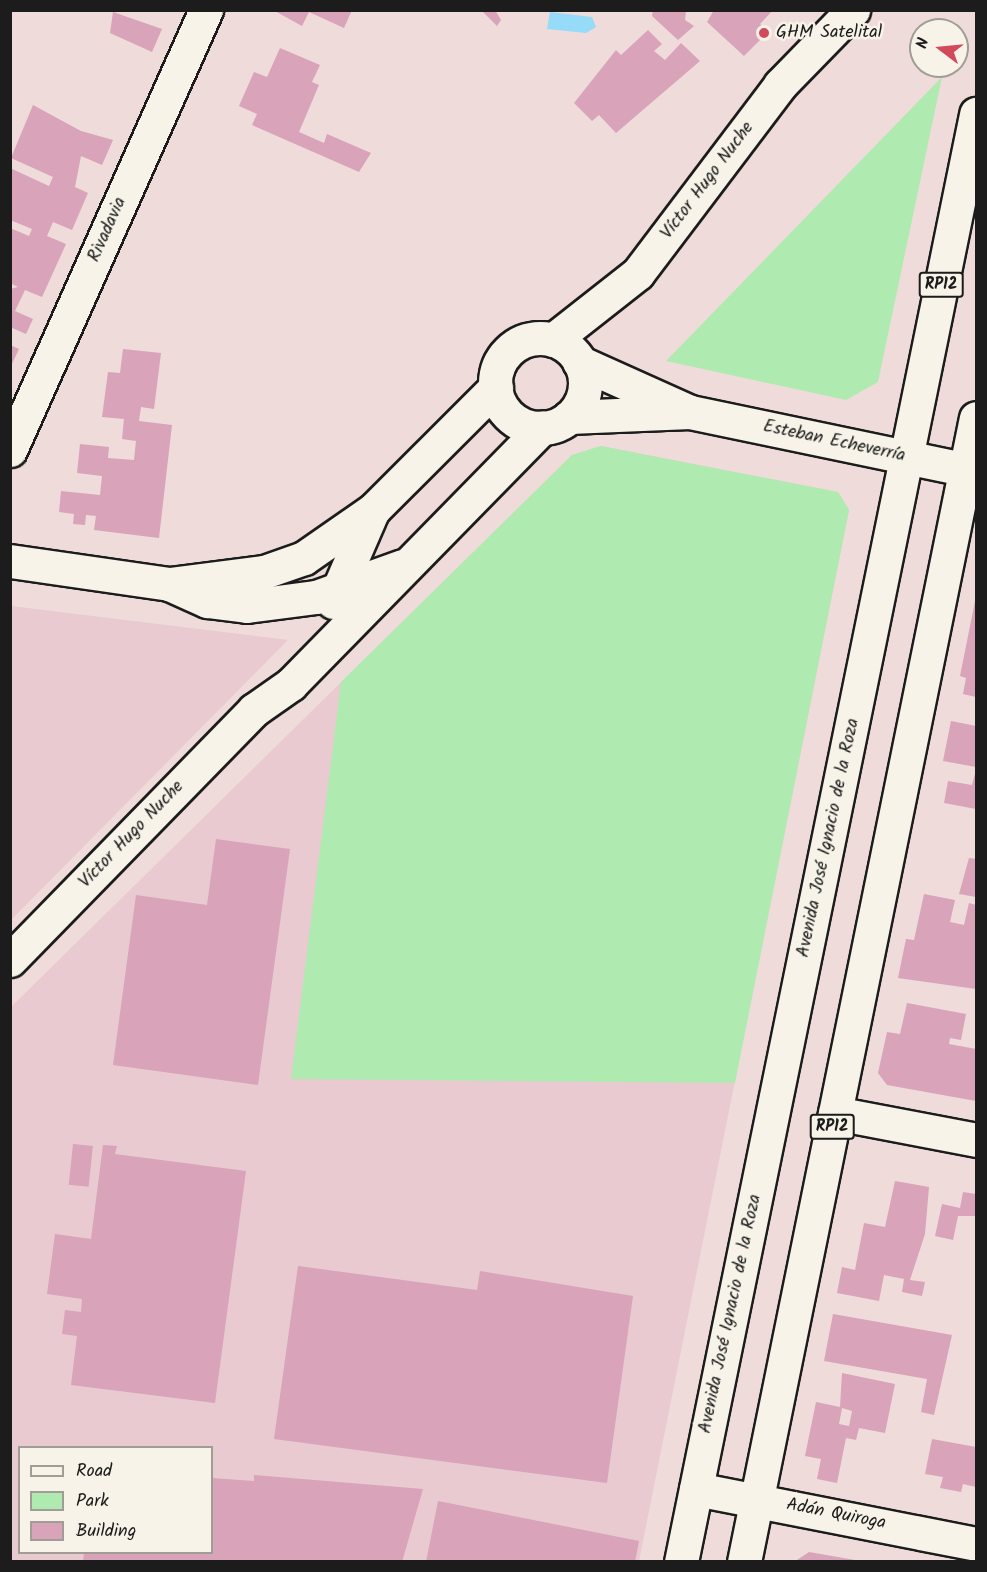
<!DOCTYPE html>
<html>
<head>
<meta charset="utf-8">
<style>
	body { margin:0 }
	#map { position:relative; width:987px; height:1572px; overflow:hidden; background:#eedbda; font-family:Kalam,sans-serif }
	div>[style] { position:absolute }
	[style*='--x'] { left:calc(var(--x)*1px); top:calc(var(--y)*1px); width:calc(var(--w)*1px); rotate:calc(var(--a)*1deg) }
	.built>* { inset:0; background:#e8cad0 }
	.green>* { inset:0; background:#afebb0 }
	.water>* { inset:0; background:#96dbf8 }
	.building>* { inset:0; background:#d9a3b9; transform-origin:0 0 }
	.roads { filter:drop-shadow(2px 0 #1c1c1c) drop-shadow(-2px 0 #1c1c1c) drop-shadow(0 2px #1c1c1c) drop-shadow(0 -2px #1c1c1c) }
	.minor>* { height:33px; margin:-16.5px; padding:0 16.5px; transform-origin:16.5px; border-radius:16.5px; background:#f7f3e8 }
	.minor>.ring { margin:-16.5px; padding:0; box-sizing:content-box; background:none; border:33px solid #f7f3e8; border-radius:50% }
	.major>* { height:33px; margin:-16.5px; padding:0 16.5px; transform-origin:16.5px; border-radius:16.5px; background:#f7f3e8 }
	.dots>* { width:16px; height:16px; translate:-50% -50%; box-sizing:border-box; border:3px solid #f7f3e8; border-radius:50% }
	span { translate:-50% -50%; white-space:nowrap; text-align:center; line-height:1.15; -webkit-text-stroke:5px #f7f3e8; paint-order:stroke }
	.shield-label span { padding:2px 4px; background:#f7f3e8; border:2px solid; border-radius:4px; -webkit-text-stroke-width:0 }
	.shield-label { font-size:16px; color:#1c1c1c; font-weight:700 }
	.poi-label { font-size:18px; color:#1c1c1c }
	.left { translate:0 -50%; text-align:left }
	.street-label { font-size:18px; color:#1c1c1c }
	.frame { position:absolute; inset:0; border:12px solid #1c1c1c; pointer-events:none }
	.legend { position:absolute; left:18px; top:1446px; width:195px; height:108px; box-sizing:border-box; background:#f7f3e8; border:2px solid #9f9d96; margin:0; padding:8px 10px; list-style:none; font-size:18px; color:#1c1c1c }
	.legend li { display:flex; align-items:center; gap:12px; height:30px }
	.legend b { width:30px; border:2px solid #9f9d96 }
	.north { position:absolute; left:909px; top:18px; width:60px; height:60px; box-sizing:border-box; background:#f7f3e8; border:2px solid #9f9d96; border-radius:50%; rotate:286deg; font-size:16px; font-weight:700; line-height:24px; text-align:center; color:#1c1c1c }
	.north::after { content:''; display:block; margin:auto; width:21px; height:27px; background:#d1495b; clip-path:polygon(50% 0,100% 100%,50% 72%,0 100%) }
</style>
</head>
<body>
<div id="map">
	<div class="built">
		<i style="clip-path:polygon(evenodd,601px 446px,838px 492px,849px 510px,639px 1561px,11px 1562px,11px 1007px,572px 455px,601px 446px,20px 1448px,212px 1448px,212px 1552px,20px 1552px,20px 1448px)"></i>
		<i style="clip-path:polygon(11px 606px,288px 640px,11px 920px,10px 606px)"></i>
	</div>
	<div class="green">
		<i style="clip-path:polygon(942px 77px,878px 382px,846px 400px,666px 361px)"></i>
		<i style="clip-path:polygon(601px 446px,838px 492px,849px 510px,735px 1083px,291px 1079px,341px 682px,572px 455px)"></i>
	</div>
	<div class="water">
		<i style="clip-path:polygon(550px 12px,592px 17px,596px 27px,586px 33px,547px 29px)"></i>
	</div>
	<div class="building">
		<i style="clip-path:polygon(273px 10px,352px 10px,344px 28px,309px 12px,302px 26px)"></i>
		<i style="clip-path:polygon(481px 10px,495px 10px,501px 20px,497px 26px)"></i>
		<i style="clip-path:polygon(653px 10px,686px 10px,685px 20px,694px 26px,678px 40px,652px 16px)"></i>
		<i style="clip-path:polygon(714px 10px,773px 10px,760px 24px,768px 32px,744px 56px,707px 22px)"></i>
		<i style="clip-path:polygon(113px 12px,162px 29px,152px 52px,110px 33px)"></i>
		<i style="clip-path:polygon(648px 30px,662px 44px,654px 51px,665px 60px,681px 43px,700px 61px,616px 133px,599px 115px,592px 121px,574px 103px,616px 50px,621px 55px)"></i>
		<i style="clip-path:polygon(280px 48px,320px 65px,312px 82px,319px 85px,299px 132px,324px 143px,327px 134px,371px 153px,359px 172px,252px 125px,257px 114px,239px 106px,254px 72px,267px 77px)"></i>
		<i style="clip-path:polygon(33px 105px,81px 131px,113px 140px,102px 165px,81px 156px,75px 187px,88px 193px,72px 230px,53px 222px,47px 236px,66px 244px,42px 297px,25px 290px,15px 311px,33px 319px,26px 334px,10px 327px,10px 289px,18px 287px,10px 283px,10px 228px,29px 236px,32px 229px,10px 220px,10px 168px,49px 186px,53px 177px,11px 158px)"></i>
		<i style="clip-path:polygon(10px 345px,19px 349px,10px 368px)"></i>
		<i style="clip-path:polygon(123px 349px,161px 353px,154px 409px,141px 407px,139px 421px,172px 425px,159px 538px,94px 530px,96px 516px,86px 515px,85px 525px,73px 524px,74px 514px,59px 512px,61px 491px,100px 495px,102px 476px,77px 473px,80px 444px,109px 447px,108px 458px,134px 460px,136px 441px,122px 439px,124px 419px,102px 417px,108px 372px,120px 373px)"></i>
		<i style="clip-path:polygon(975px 601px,976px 601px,976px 697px,963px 694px,966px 678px,960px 676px)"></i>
		<i style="clip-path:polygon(951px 721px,976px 726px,976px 767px,943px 761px)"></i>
		<i style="clip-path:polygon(976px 770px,976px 809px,944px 803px,948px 781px,972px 785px)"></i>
		<i style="clip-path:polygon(216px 839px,290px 849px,258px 1085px,113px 1065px,136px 895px,207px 905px)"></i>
		<i style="clip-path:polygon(969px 858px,976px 859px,976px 897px,959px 894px)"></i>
		<i style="clip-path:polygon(924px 894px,955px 900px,950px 922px,964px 925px,969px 903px,976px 905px,976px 989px,898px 978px,906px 939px,914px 940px)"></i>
		<i style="clip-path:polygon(907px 1003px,966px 1014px,961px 1040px,950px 1038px,949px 1044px,976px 1049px,976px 1101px,887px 1085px,878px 1073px,887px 1032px,900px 1034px)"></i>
		<i style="left:73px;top:1144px;width:20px;height:41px;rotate:6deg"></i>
		<i style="clip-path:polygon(103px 1145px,117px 1146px,115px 1154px,246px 1171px,215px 1403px,71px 1385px,77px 1336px,62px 1334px,65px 1310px,81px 1312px,82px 1299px,47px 1294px,55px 1234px,91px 1239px)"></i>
		<i style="clip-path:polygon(895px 1181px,929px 1187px,925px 1234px,910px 1280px,925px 1282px,922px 1296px,902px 1292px,904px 1279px,884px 1275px,879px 1301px,837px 1293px,842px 1267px,855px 1270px,864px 1223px,885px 1227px)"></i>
		<i style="clip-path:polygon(963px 1192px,976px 1194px,976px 1216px,958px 1216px,953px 1240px,935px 1236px,942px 1204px,960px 1208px)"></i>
		<i style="clip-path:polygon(298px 1266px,477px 1290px,480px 1271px,633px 1296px,607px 1483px,274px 1439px)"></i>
		<i style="clip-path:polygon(833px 1314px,952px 1335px,934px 1415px,921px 1412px,927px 1379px,824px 1361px)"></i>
		<i style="clip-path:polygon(evenodd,842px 1373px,895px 1384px,885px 1433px,859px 1428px,856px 1440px,846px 1438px,837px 1483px,817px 1479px,821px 1459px,805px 1456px,816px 1402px,840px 1407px,842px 1373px,842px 1408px,852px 1411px,849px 1426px,839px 1424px,842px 1408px)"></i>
		<i style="clip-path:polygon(932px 1439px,976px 1447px,976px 1487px,963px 1484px,961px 1492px,940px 1488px,943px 1477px,925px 1474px)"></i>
		<i style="clip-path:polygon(254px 1475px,423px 1489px,402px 1562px,83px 1562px,84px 1552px,212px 1552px,212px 1478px,254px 1481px)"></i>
		<i style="clip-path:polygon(438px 1501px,639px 1541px,635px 1562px,426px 1562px)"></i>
		<i style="clip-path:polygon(809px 1552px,855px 1560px,855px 1562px,794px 1562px)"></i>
	</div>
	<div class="roads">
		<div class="minor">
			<i class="ring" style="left:495px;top:338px;width:57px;height:57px"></i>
			<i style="--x:553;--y:340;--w:108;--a:-38.2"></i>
			<i style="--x:638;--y:273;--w:236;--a:-52.9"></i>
			<i style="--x:780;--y:85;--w:105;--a:-45.8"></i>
			<i style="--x:579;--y:362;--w:122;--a:24.2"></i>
			<i style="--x:690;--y:412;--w:292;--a:11.8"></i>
			<i style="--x:569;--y:417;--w:121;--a:-2.4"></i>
			<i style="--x:10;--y:450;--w:482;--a:-66"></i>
			<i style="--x:10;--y:561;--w:161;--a:8.2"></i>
			<i style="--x:169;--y:584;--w:42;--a:24.1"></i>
			<i style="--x:207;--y:601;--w:40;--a:7.1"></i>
			<i style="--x:247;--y:606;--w:70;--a:-7.4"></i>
			<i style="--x:316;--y:597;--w:91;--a:-19.8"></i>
			<i style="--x:169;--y:584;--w:96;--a:-7.2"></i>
			<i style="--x:264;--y:572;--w:42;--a:-19.3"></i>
			<i style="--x:304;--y:558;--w:84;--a:-34.8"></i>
			<i style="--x:373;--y:510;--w:174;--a:-45"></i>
			<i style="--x:333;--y:602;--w:98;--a:-66.6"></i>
			<i style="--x:10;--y:960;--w:349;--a:-45.7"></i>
			<i style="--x:254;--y:710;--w:45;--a:-35.1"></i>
			<i style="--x:291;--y:684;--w:359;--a:-45.6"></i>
			<i style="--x:835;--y:1113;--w:144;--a:10.8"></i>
			<i style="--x:696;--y:1489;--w:285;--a:11.1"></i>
		</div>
		<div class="major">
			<i style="--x:681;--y:1562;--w:1478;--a:-78.48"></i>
			<i style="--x:744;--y:1562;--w:1167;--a:-78.54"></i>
		</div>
	</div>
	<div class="dots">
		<i style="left:764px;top:33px;background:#d1495b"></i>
	</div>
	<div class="shield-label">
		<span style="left:941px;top:285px">RP12</span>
		<span style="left:832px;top:1127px">RP12</span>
	</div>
	<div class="poi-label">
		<span class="left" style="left:776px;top:33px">GHM Satelital</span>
	</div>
	<div class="street-label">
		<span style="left:708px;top:181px;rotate:-53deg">Víctor Hugo Nuche</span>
		<span style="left:108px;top:230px;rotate:-66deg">Rivadavia</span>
		<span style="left:834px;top:442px;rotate:12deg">Esteban Echeverría</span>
		<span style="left:132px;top:835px;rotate:-46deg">Víctor Hugo Nuche</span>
		<span style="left:829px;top:838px;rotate:-78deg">Avenida José Ignacio de la Roza</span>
		<span style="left:731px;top:1314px;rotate:-78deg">Avenida José Ignacio de la Roza</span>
		<span style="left:836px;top:1515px;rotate:11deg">Adán Quiroga</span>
	</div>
	<div class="frame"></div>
	<ul class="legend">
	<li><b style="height:8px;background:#f7f3e8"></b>Road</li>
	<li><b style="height:16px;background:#afebb0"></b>Park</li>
	<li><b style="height:16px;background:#d9a3b9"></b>Building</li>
	</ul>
	<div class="north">N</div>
</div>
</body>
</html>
